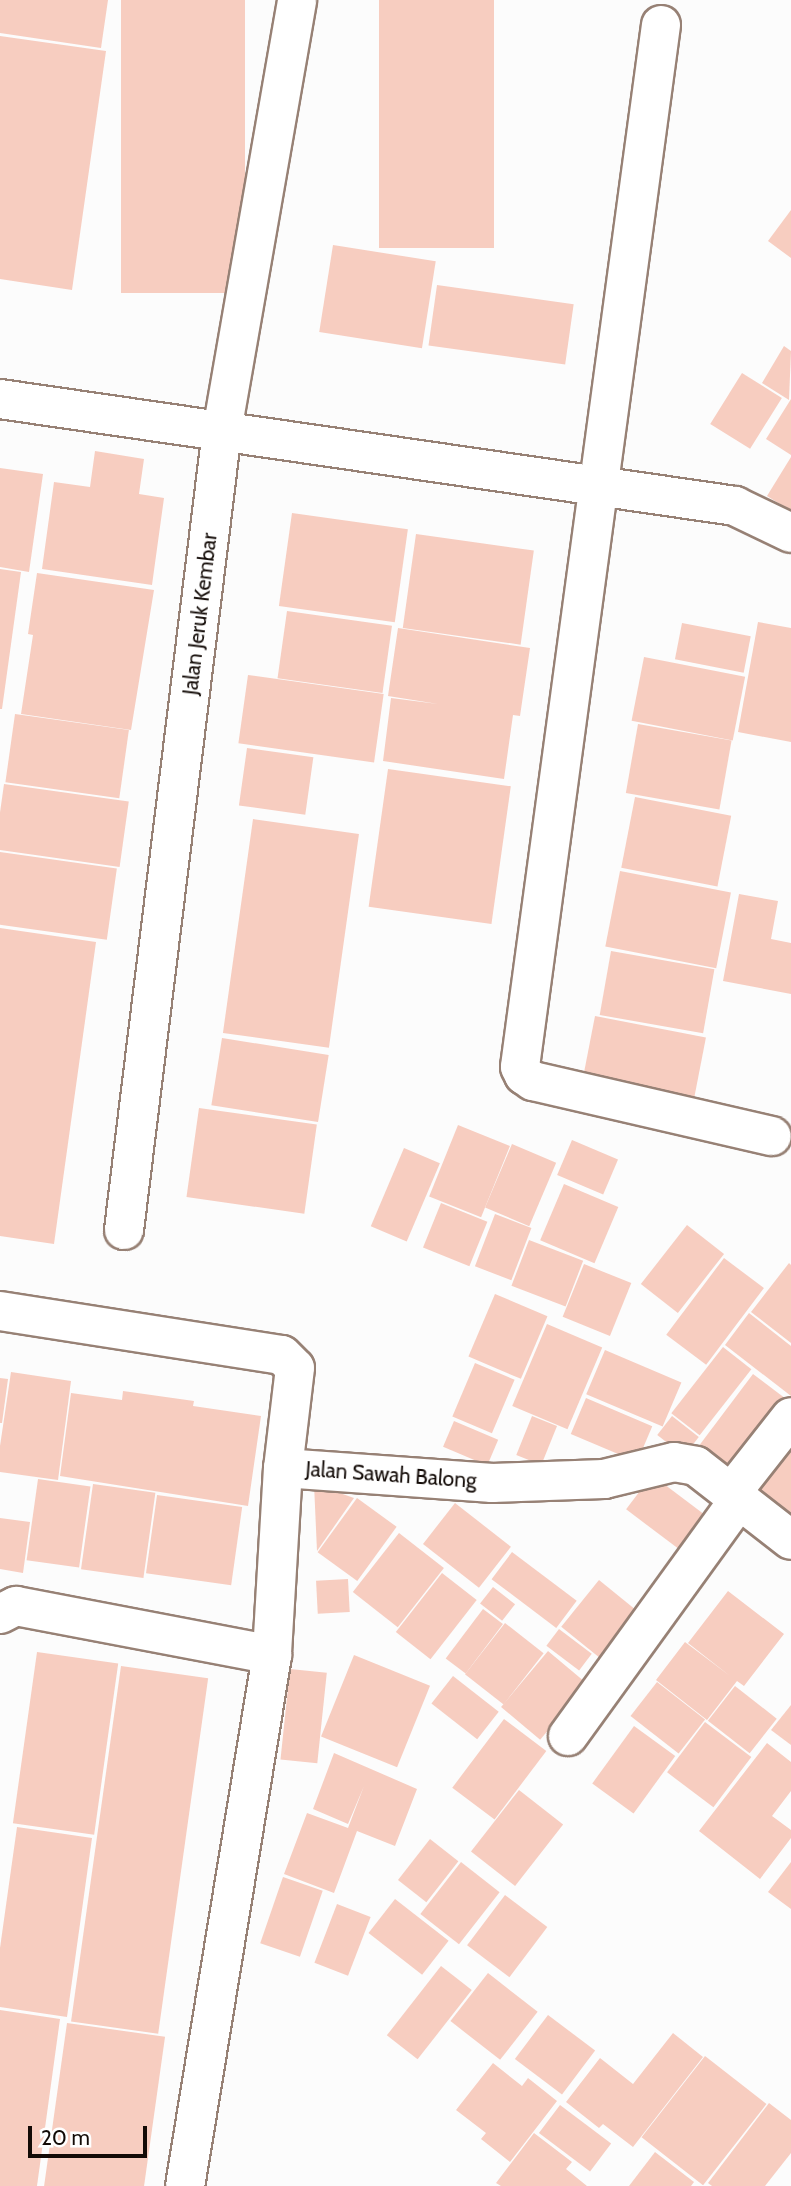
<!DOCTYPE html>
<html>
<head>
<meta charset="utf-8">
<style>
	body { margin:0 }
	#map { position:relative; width:791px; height:2186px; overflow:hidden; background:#fcfcfc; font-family:Cabin,sans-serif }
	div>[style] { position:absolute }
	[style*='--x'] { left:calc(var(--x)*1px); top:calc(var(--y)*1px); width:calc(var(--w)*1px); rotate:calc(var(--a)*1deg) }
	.building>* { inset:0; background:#f7cdc0; transform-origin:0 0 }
	.roads { filter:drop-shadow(2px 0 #978175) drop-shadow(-2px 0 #978175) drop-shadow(0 2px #978175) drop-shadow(0 -2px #978175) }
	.minor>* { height:38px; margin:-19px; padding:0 19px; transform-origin:19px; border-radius:19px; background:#fff }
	span { translate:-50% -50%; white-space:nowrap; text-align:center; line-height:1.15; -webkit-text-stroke:6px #fff; paint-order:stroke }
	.street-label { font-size:21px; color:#130b07 }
	.scale { position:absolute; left:28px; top:2126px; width:119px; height:32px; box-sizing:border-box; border:4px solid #130b07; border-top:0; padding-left:9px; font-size:21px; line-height:24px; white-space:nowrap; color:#130b07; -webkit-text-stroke:5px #fff; paint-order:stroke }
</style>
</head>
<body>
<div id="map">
	<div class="building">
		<i style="clip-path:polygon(0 0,108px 0,101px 48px,0 33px)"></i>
		<i style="left:121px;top:0;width:124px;height:293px"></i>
		<i style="left:379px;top:0;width:115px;height:248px"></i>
		<i style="clip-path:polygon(0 36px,106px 51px,72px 290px,0 279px)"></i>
		<i style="clip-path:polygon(791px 210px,791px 258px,768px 241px)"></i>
		<i style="left:333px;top:245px;width:104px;height:88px;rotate:9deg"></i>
		<i style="left:437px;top:285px;width:138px;height:61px;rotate:8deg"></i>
		<i style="clip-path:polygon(784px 346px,791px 351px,789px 400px,762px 383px)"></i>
		<i style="left:742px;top:373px;width:47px;height:60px;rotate:32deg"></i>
		<i style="clip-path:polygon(791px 399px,791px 455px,766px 439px)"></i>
		<i style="clip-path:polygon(95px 451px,144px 459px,139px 494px,164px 498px,152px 585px,42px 569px,54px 482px,90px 487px)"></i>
		<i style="clip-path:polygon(791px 457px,791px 511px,767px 496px)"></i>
		<i style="clip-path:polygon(0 468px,43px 474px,29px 572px,0 567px)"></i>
		<i style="left:292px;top:513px;width:117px;height:94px;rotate:8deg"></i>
		<i style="left:416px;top:534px;width:119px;height:95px;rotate:8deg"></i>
		<i style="clip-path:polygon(0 569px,21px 572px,2px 709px,0 709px)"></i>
		<i style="clip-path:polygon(37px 573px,154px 590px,131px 730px,21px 714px,33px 635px,28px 634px)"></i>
		<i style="left:287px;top:611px;width:106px;height:68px;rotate:8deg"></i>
		<i style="clip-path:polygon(758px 622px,791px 628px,791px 742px,738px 732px)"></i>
		<i style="left:682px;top:623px;width:70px;height:37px;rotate:11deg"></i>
		<i style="clip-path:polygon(398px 628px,530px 648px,520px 716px,513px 715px,504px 779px,383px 761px,391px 698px,438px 704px,388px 696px)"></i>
		<i style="left:644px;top:657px;width:103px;height:65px;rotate:11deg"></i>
		<i style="left:248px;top:675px;width:137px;height:69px;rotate:8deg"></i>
		<i style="left:15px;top:714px;width:115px;height:69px;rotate:8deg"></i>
		<i style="left:638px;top:724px;width:95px;height:70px;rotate:10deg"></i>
		<i style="left:247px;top:748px;width:67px;height:58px;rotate:8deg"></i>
		<i style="left:388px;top:769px;width:124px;height:139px;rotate:8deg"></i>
		<i style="left:4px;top:784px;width:126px;height:66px;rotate:8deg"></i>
		<i style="left:635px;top:797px;width:98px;height:72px;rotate:11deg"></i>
		<i style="left:253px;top:819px;width:107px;height:216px;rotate:8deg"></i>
		<i style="left:0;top:852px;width:118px;height:72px;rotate:8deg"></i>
		<i style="left:620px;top:871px;width:113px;height:77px;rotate:11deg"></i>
		<i style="clip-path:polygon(739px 894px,778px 901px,771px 939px,791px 943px,791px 994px,723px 981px)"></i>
		<i style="clip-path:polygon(0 928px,96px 942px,54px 1244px,0 1236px)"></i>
		<i style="left:611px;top:951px;width:105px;height:65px;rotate:10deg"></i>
		<i style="left:595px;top:1016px;width:113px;height:70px;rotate:11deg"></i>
		<i style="left:222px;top:1038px;width:108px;height:68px;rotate:9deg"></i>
		<i style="left:199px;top:1108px;width:119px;height:90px;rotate:8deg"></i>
		<i style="left:458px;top:1125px;width:56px;height:77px;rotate:22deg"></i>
		<i style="left:572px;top:1140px;width:50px;height:38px;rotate:23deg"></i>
		<i style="left:512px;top:1144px;width:48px;height:69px;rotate:23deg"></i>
		<i style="left:404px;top:1148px;width:39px;height:85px;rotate:23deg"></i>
		<i style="left:564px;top:1184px;width:59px;height:61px;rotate:23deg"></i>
		<i style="left:441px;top:1203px;width:50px;height:48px;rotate:22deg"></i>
		<i style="left:495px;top:1214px;width:39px;height:56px;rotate:21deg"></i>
		<i style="left:687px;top:1225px;width:47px;height:75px;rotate:38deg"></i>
		<i style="left:529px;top:1240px;width:58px;height:49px;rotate:21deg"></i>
		<i style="left:724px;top:1258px;width:50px;height:96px;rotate:37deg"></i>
		<i style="clip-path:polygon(789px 1263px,791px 1265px,791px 1343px,751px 1312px)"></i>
		<i style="left:584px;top:1264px;width:51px;height:57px;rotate:22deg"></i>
		<i style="left:495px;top:1294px;width:57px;height:68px;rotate:23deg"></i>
		<i style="clip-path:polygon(749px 1313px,791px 1346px,791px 1396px,725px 1345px)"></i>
		<i style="left:547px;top:1324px;width:60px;height:89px;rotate:23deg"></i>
		<i style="left:723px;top:1347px;width:36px;height:84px;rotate:38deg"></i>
		<i style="left:605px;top:1350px;width:83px;height:48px;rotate:23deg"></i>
		<i style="left:475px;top:1363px;width:43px;height:58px;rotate:23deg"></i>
		<i style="clip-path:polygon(11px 1372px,71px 1381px,58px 1480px,0 1472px,0 1446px)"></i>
		<i style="left:753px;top:1374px;width:48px;height:101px;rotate:37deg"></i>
		<i style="clip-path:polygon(0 1378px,8px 1379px,2px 1423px,0 1423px)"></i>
		<i style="clip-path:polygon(123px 1391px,194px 1401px,193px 1406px,261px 1416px,248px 1506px,60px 1476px,71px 1393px,122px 1400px)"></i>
		<i style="left:586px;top:1398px;width:72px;height:39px;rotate:23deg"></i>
		<i style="left:532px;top:1416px;width:27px;height:42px;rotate:22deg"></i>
		<i style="left:672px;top:1416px;width:34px;height:24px;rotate:38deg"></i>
		<i style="left:454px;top:1421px;width:48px;height:28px;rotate:23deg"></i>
		<i style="clip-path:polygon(791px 1440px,791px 1515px,790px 1517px,750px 1487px)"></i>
		<i style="left:652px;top:1475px;width:76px;height:43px;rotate:37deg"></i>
		<i style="left:38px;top:1479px;width:53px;height:82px;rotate:8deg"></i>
		<i style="left:93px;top:1484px;width:63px;height:86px;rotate:8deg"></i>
		<i style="clip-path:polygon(314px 1484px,354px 1498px,317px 1551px)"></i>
		<i style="left:157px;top:1495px;width:86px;height:79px;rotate:8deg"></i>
		<i style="left:357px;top:1498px;width:49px;height:67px;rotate:36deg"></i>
		<i style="left:455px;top:1503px;width:71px;height:52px;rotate:38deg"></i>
		<i style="clip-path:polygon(0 1518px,30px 1522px,23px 1573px,0 1569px)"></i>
		<i style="left:399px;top:1533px;width:57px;height:75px;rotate:38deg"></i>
		<i style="left:512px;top:1552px;width:81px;height:34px;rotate:37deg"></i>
		<i style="left:442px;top:1573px;width:44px;height:75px;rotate:38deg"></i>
		<i style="left:348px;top:1579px;width:33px;height:32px;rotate:87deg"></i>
		<i style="left:599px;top:1580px;width:59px;height:60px;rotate:39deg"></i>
		<i style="left:493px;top:1587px;width:28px;height:21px;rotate:38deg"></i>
		<i style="clip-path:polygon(728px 1591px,784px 1634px,744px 1686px,737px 1681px,707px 1720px,656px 1680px,685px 1642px,730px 1676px,688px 1643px)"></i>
		<i style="left:483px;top:1609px;width:25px;height:62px;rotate:37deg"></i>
		<i style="left:505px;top:1623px;width:49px;height:65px;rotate:38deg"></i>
		<i style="left:559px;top:1629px;width:41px;height:21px;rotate:37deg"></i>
		<i style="left:548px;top:1651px;width:51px;height:73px;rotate:40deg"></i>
		<i style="left:37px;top:1652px;width:82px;height:173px;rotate:8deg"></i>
		<i style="left:354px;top:1655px;width:82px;height:88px;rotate:22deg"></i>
		<i style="left:121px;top:1666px;width:88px;height:359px;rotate:8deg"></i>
		<i style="left:290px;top:1669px;width:37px;height:91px;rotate:6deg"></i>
		<i style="left:453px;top:1676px;width:58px;height:35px;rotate:38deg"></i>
		<i style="left:657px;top:1682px;width:61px;height:43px;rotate:38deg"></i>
		<i style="left:735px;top:1686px;width:53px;height:44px;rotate:38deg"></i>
		<i style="clip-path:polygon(791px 1705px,791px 1745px,771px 1730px)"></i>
		<i style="left:504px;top:1719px;width:53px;height:86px;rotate:37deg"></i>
		<i style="left:705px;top:1722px;width:58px;height:63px;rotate:37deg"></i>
		<i style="left:634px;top:1726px;width:51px;height:71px;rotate:36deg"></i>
		<i style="clip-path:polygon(767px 1743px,791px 1762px,791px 1791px,772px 1816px,791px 1830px,791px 1838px,760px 1879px,699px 1831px)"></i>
		<i style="clip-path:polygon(334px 1753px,417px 1789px,395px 1846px,357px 1831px,334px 1893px,284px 1874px,307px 1813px,348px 1828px,364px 1786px,348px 1824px,313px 1809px)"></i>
		<i style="left:519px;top:1790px;width:56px;height:78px;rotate:38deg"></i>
		<i style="clip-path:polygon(17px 1827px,92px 1838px,67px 2017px,0 2007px,0 1948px)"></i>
		<i style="left:430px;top:1839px;width:36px;height:52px;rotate:38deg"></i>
		<i style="left:461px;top:1862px;width:49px;height:66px;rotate:38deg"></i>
		<i style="clip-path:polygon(791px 1862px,791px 1909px,768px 1892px)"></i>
		<i style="left:283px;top:1877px;width:42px;height:70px;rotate:19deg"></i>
		<i style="left:505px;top:1895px;width:53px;height:63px;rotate:37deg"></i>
		<i style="left:395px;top:1899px;width:68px;height:43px;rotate:38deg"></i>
		<i style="left:337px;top:1904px;width:36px;height:63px;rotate:21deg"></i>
		<i style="left:441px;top:1966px;width:39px;height:88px;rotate:38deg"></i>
		<i style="left:488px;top:1973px;width:63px;height:61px;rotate:38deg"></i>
		<i style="clip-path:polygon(0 2010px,60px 2019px,37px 2186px,0 2186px)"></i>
		<i style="left:548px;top:2015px;width:59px;height:55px;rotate:37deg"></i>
		<i style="left:67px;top:2023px;width:99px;height:165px;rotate:8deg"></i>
		<i style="clip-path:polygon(673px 2033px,703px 2057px,633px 2147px,603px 2124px,599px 2128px,566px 2102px,600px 2058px,633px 2084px)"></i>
		<i style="left:705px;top:2056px;width:78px;height:103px;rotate:38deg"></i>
		<i style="clip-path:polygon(493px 2063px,522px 2086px,528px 2078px,557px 2101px,510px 2162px,481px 2139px,486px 2133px,456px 2110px)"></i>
		<i style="clip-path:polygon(769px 2103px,791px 2120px,791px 2153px,765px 2186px,712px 2186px,708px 2183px)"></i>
		<i style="left:560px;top:2105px;width:64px;height:35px;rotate:37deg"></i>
		<i style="clip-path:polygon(534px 2133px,572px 2162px,566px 2169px,587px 2186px,501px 2186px,496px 2183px)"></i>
		<i style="clip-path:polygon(655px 2152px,694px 2182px,691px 2186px,629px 2186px)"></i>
	</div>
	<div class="roads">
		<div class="minor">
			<i style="--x:661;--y:25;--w:1051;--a:97.71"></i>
			<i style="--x:520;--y:1067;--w:9;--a:63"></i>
			<i style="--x:524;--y:1075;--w:11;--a:34"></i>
			<i style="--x:533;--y:1081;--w:245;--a:13"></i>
			<i style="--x:0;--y:399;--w:743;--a:8.28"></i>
			<i style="--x:735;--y:506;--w:62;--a:25.7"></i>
			<i style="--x:124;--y:1230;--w:805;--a:-83.01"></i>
			<i style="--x:222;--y:431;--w:437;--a:-80.1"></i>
			<i style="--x:0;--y:1311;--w:285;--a:8.9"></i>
			<i style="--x:282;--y:1355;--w:18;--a:45"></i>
			<i style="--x:295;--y:1368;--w:101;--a:96.8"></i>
			<i style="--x:283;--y:1468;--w:187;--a:93.4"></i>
			<i style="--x:272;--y:1655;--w:538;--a:99.3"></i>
			<i style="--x:283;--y:1468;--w:210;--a:4.1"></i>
			<i style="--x:492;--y:1483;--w:112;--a:-2"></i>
			<i style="--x:604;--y:1479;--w:72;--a:-13.7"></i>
			<i style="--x:674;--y:1462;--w:22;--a:10"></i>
			<i style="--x:696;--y:1466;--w:120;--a:37.9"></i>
			<i style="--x:732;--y:1492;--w:95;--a:-51.8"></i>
			<i style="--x:0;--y:1614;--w:18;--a:-27"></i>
			<i style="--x:16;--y:1606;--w:261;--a:10.8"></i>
			<i style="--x:568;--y:1736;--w:294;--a:-54.1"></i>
		</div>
	</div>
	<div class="street-label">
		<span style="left:200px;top:614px;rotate:-83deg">Jalan Jeruk Kembar</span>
		<span style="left:391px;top:1475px;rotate:4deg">Jalan Sawah Balong</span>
	</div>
	<div class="scale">20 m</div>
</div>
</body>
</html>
